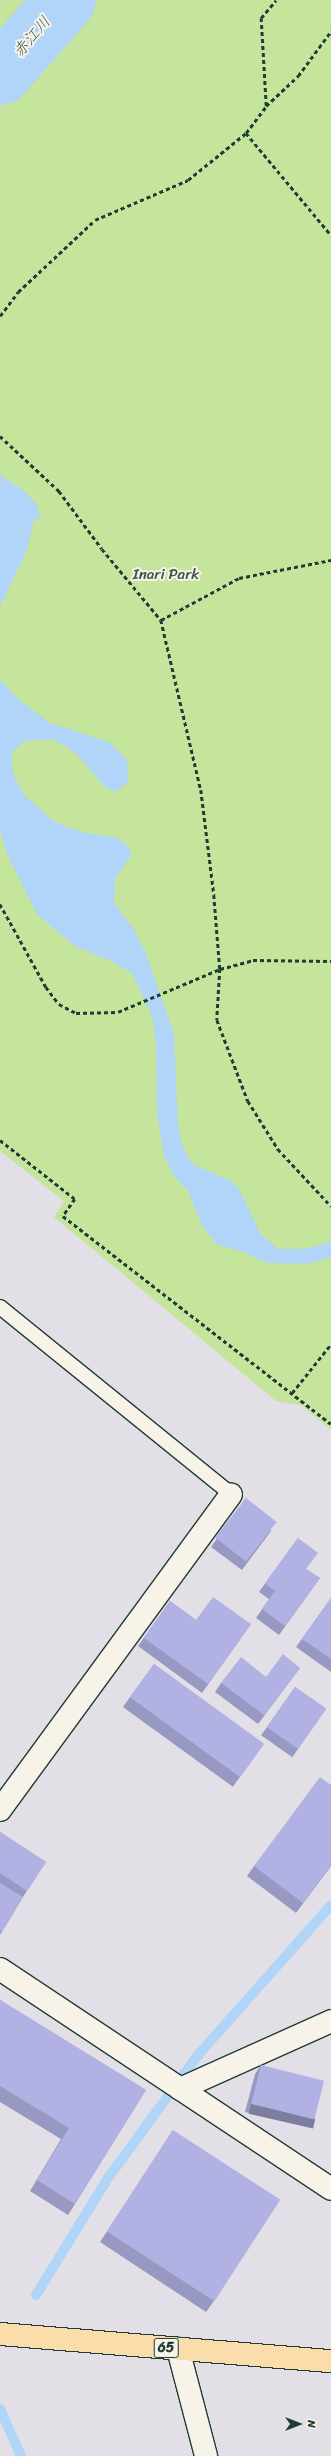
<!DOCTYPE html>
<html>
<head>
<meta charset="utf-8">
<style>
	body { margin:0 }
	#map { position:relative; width:331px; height:2456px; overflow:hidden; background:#e2e0e6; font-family:Sriracha,"Klee One",sans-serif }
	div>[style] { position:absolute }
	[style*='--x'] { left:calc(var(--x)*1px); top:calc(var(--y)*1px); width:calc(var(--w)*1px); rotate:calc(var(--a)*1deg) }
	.green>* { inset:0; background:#c5e49c }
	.water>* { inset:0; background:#b0d5f9 }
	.stream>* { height:10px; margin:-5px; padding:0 5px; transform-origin:5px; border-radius:5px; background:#b0d5f9 }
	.river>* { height:61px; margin:-30.5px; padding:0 30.5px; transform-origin:30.5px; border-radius:30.5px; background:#b0d5f9 }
	.path>* { height:2.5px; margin-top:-1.25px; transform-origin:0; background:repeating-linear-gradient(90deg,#1f3d34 0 4px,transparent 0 7px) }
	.roads { filter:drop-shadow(1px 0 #1f3d34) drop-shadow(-1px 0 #1f3d34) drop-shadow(0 1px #1f3d34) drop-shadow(0 -1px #1f3d34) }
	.lane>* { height:14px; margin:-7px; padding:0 7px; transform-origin:7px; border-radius:7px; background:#f7f3e8 }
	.street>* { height:22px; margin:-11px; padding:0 11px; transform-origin:11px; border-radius:11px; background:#f7f3e8 }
	.primary>* { height:22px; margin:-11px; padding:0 11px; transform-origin:11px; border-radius:11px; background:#fbddab }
	.wall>* { inset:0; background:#9899c3; transform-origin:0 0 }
	.shaded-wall>* { inset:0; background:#7c7d9f; transform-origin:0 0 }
	.building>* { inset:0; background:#b1b2e3; transform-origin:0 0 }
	span { translate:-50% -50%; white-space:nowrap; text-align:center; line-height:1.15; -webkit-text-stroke:4px #f7f3e8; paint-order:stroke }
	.shield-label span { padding:1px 3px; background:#f7f3e8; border:1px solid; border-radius:3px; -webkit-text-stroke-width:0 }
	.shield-label { font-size:14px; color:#1f3d34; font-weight:700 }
	.park-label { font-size:15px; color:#385644 }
	.water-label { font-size:16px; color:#3c5b5b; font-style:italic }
	.north { position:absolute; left:279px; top:2404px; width:40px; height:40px; -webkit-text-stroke:3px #f7f3e8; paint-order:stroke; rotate:90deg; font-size:11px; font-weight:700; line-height:16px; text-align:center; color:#1f3d34 }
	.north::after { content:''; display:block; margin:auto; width:14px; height:18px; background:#1f3d34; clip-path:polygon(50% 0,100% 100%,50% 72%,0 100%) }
</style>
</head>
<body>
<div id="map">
	<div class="green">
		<i style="clip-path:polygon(0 0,331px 0,331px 1430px,301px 1405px,276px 1401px,54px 1217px,64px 1201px,0 1151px)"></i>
	</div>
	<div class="water">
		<i style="clip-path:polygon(0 475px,24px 491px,36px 503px,41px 519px,34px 519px,27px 550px,0 607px)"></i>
		<i style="clip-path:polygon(0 680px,19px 700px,50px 723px,109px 742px,127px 760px,128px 783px,115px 792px,104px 786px,77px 754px,53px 739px,25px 741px,13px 751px,11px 760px,14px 776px,24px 795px,53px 821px,81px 832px,117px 838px,129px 847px,131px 855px,115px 879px,114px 903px,135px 931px,146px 954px,174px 1034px,178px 1125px,182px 1144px,192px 1164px,231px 1181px,239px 1189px,260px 1233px,278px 1249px,305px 1249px,331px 1242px,331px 1257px,307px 1264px,267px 1263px,243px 1252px,216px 1244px,202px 1225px,187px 1189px,176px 1179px,164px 1156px,157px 1113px,156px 1044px,153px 1019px,132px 973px,115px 963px,73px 945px,37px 914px,7px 854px,0 830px)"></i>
	</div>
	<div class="stream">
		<i style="--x:36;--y:2295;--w:137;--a:-58.4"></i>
		<i style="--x:108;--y:2178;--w:152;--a:-53.8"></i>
		<i style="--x:198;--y:2055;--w:200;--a:-48.4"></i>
		<i style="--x:0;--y:2409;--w:51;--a:65.9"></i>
	</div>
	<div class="river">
		<i style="--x:0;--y:74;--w:98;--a:-48.7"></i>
	</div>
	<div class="path">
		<i style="--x:266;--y:106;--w:88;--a:-93.3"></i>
		<i style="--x:261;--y:18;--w:23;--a:-50"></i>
		<i style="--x:246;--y:133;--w:133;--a:50.2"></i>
		<i style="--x:0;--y:316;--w:30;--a:-53"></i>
		<i style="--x:18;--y:292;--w:105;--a:-43.1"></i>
		<i style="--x:95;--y:220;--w:101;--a:-23.3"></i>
		<i style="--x:188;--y:180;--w:75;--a:-39"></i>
		<i style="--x:246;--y:133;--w:34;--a:-53"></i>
		<i style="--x:266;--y:106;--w:44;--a:-43.2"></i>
		<i style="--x:298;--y:76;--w:56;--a:-53.7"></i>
		<i style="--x:0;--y:436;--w:81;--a:43"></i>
		<i style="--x:59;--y:491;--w:72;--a:53.4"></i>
		<i style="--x:102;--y:549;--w:92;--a:50.3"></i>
		<i style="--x:161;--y:620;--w:175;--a:76.8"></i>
		<i style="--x:201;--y:790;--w:106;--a:82.9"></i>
		<i style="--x:214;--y:895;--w:74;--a:85.4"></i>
		<i style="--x:220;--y:969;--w:51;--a:93.4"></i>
		<i style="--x:217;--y:1020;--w:87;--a:69.1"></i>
		<i style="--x:248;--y:1101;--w:57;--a:58"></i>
		<i style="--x:278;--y:1149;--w:78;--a:47.1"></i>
		<i style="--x:161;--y:620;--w:89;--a:-28.3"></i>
		<i style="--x:239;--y:578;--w:94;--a:-11.1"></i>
		<i style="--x:0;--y:904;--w:95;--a:61"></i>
		<i style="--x:46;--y:987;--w:21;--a:53"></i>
		<i style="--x:59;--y:1004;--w:19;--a:28"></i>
		<i style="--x:76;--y:1013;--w:42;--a:-1.4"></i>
		<i style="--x:118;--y:1012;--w:111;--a:-22.9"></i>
		<i style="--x:220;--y:969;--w:34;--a:-15"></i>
		<i style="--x:253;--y:960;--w:78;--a:0.7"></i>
		<i style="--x:0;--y:1140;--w:95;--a:38.2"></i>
		<i style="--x:75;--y:1199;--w:21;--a:125"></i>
		<i style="--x:63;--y:1216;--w:339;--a:37.8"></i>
		<i style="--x:292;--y:1393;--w:63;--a:-51.5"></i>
	</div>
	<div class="roads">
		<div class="lane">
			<i style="--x:0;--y:1307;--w:297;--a:39"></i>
		</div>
		<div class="street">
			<i style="--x:0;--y:1810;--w:391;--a:-53.8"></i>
			<i style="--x:0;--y:1969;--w:397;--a:33.6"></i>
			<i style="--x:180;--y:2089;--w:166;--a:-24.2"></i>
			<i style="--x:178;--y:2349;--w:111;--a:75.3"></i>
		</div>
		<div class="primary">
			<i style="--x:0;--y:2334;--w:332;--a:4.7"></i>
		</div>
	</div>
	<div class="wall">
		<i style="clip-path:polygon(246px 1498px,271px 1531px,242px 1570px,211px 1547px)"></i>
		<i style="clip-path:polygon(298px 1538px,306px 1569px,320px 1578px,279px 1635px,256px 1618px,269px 1599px,259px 1592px)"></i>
		<i style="clip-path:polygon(331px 1598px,331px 1672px,296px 1647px)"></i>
		<i style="clip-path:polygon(170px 1601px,196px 1620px,251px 1624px,202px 1693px,138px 1646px)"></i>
		<i style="left:154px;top:1664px;width:136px;height:53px;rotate:36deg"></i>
		<i style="clip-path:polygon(300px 1668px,258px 1724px,215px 1692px,221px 1683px,266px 1677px)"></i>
		<i style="left:295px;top:1687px;width:38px;height:59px;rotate:35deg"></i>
		<i style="clip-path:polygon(331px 1785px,331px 1866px,296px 1913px,247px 1876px,254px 1866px)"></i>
		<i style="clip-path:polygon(0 1832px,46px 1862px,23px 1897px,0 1935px)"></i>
		<i style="clip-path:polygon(0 2000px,146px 2090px,75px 2204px,68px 2215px,30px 2191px,61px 2139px,0 2102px)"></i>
		<i style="clip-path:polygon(261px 2065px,315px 2119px,309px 2127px,245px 2112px,255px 2074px)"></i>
		<i style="clip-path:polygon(173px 2130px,214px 2301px,206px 2312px,100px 2242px)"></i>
	</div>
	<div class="shaded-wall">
		<i style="left:251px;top:2104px;width:66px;height:10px;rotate:13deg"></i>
	</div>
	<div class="building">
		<i style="left:246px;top:1498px;width:39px;height:50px;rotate:38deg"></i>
		<i style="clip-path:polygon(298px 1538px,318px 1553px,306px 1569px,320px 1578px,285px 1626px,262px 1609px,275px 1591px,265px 1583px)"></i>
		<i style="clip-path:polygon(213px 1597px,251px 1624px,208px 1684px,144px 1638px,170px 1601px,196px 1620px)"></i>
		<i style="clip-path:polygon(331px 1598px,331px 1659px,302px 1639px)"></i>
		<i style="clip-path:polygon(283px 1654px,300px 1668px,264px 1715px,221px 1683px,241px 1657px,266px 1677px)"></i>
		<i style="left:154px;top:1664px;width:136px;height:41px;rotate:36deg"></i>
		<i style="left:295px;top:1687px;width:38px;height:49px;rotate:35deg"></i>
		<i style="clip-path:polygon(320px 1777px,331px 1785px,331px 1865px,303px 1903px,254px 1866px)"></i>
		<i style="clip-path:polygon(0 1832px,46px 1862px,27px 1891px,0 1873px)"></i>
		<i style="clip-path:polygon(0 1883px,23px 1897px,2px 1932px,0 1931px)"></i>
		<i style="clip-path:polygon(0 2000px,146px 2090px,75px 2204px,37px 2180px,69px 2128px,0 2086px)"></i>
		<i style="left:261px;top:2065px;width:65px;height:40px;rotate:14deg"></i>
		<i style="left:173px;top:2130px;width:128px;height:121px;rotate:33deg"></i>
	</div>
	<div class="shield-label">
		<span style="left:166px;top:2348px">65</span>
	</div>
	<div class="park-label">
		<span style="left:166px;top:575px">Inari Park</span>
	</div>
	<div class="water-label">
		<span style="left:32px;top:37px;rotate:-49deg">赤江川</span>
	</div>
	<div class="north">N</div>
</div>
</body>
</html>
